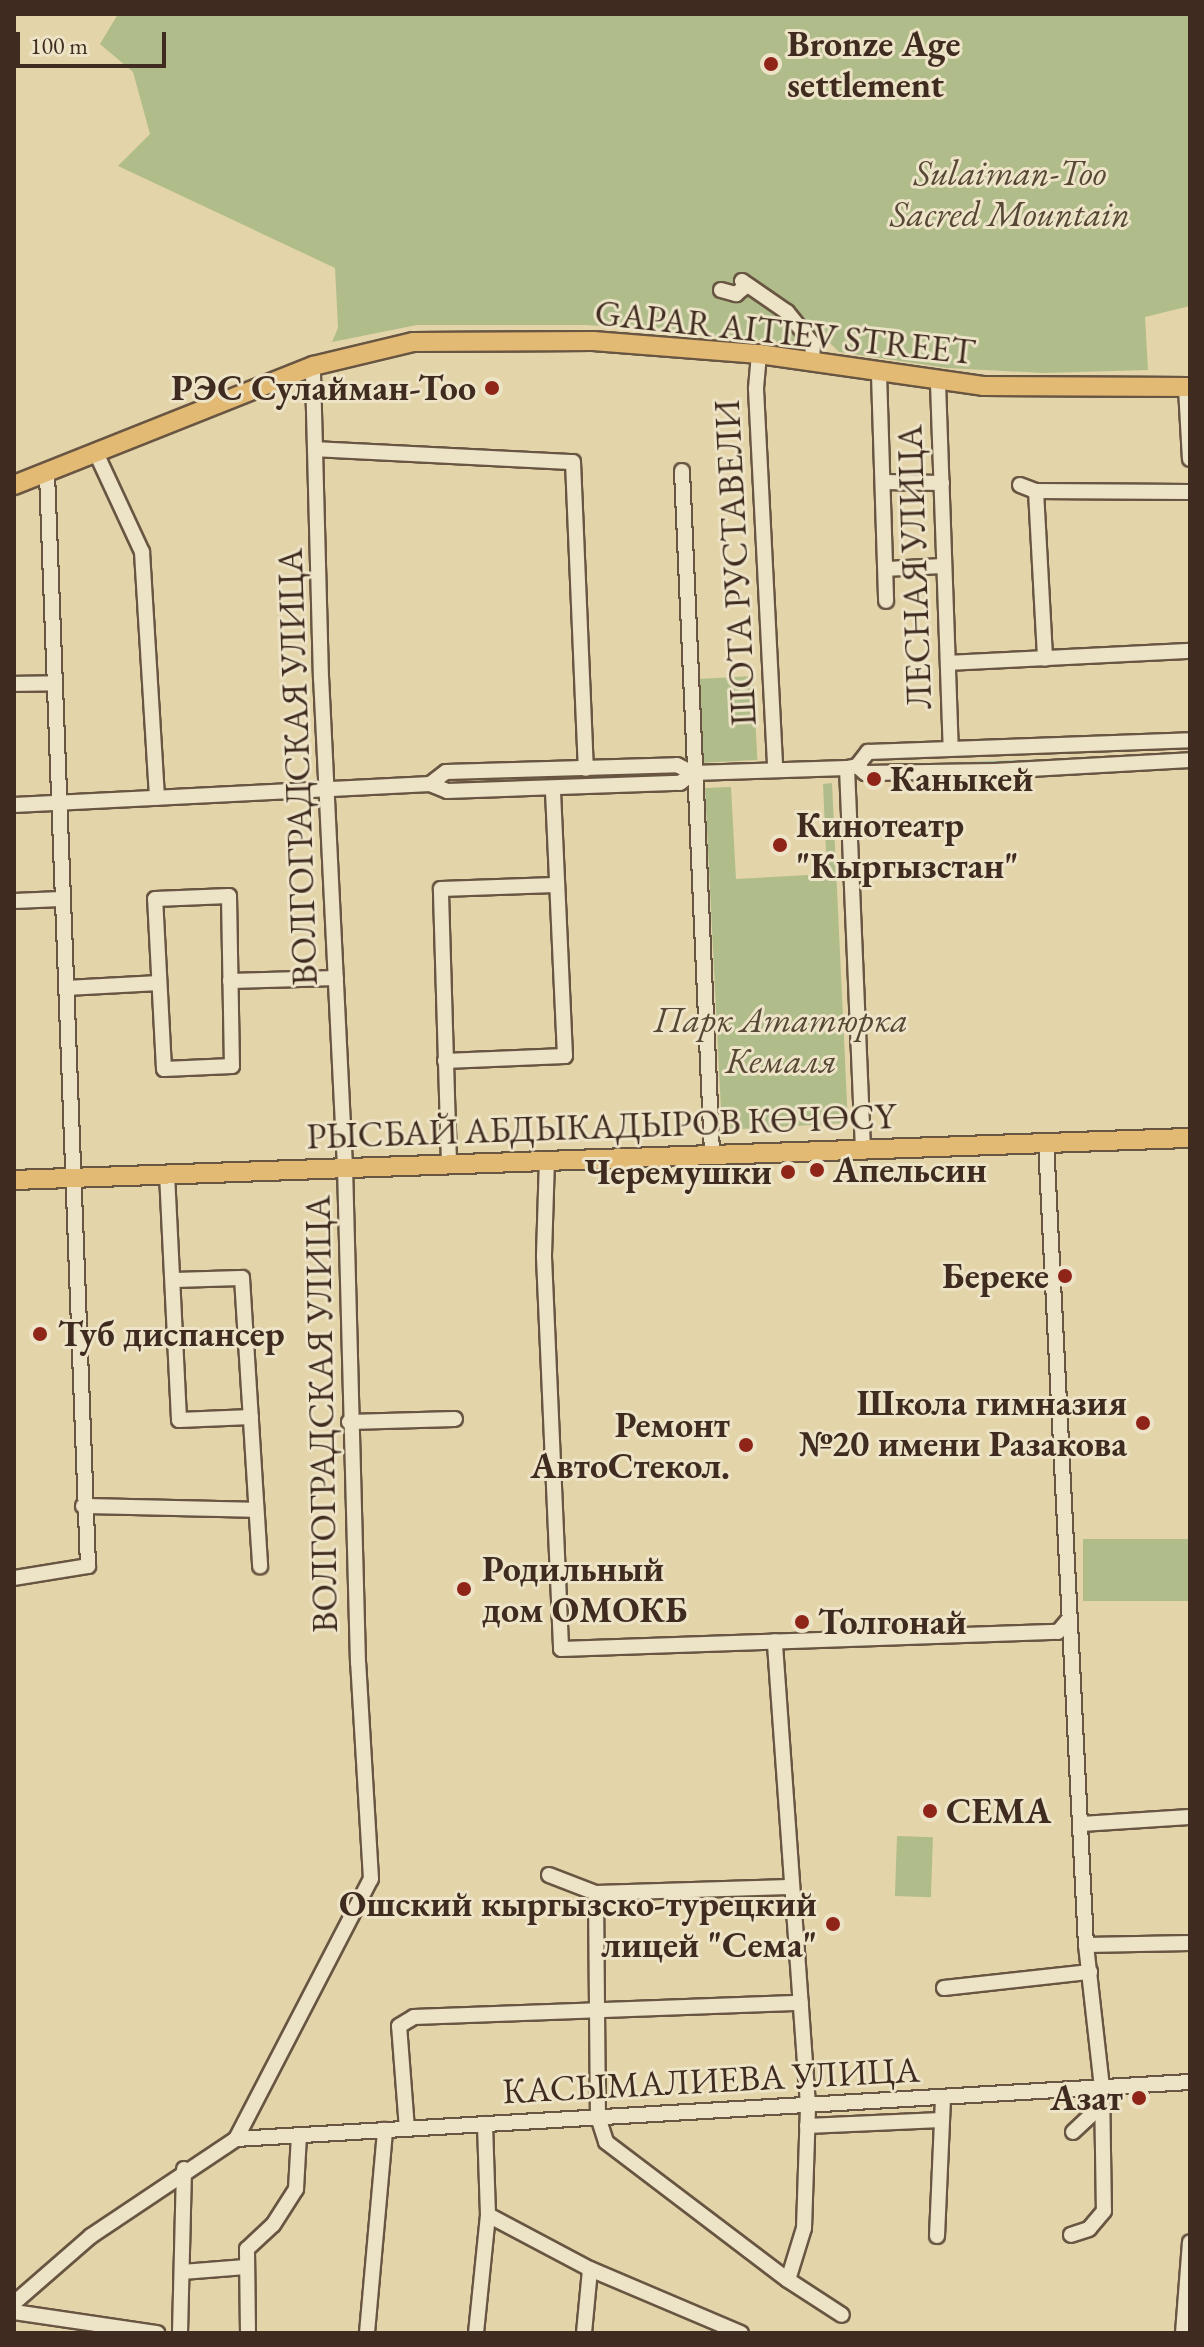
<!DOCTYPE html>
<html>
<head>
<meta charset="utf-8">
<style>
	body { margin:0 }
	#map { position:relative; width:1204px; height:2347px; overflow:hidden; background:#e4d4a9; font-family:"EB Garamond",serif }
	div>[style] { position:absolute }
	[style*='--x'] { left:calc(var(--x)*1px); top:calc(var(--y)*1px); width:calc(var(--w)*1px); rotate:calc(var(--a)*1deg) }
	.green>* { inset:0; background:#b0bd8b; transform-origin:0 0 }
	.stream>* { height:3px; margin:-1.5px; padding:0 1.5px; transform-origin:1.5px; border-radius:1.5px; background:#95b8a8 }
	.roads { filter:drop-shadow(2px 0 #685542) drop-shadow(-2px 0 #685542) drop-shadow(0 2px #685542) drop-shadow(0 -2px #685542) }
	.minor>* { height:14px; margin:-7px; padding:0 7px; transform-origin:7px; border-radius:7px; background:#ede3c7 }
	.major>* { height:18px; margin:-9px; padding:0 9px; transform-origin:9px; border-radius:9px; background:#e2ba74 }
	.dots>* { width:22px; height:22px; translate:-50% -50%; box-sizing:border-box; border:4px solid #ede3c7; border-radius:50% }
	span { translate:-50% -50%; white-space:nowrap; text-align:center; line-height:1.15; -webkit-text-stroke:6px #ede3c7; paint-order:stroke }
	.poi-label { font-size:36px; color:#3f2b1f; font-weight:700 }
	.left { translate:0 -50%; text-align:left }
	.right { translate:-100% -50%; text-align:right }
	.park-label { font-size:36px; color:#564835; font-style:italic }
	.street-label { font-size:36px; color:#3f2b1f }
	.frame { position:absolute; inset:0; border:16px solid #3f2b1f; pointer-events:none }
	.scale { position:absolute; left:16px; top:32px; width:150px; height:36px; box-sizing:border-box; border:4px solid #3f2b1f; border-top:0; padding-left:10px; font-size:24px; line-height:28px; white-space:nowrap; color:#3f2b1f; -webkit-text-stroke:6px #ede3c7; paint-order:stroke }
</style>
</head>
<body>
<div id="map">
	<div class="green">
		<i style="clip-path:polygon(118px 14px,1190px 14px,1190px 306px,1145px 317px,1148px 370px,1044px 373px,947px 368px,839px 352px,828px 341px,796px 338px,799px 344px,587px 325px,417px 325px,332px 342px,338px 328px,335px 268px,118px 166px,150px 134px,133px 72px,100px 44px)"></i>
		<i style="left:753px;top:676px;width:84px;height:56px;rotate:87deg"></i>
		<i style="clip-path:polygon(832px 783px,848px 1123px,722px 1130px,705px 788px,731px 787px,736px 879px,827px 874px,823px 784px)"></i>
		<i style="left:1190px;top:1539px;width:62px;height:107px;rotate:90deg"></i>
		<i style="left:897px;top:1836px;width:36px;height:60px;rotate:2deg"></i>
	</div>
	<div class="stream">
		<i style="--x:886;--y:766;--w:220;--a:-2.1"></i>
	</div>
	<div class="roads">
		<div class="minor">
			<i style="--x:742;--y:281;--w:55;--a:34.6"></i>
			<i style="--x:787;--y:312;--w:41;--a:50.9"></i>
			<i style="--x:813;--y:344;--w:18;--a:93"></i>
			<i style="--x:721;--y:290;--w:16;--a:15"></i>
			<i style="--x:736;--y:294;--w:13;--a:-39"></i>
			<i style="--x:759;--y:354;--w:35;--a:95"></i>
			<i style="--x:756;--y:389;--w:381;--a:87.1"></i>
			<i style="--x:879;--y:374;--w:227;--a:88.2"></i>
			<i style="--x:938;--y:383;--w:366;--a:88"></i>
			<i style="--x:1186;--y:388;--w:71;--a:86.8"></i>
			<i style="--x:315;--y:449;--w:258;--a:2.9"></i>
			<i style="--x:573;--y:462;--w:307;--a:87.6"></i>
			<i style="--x:97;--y:455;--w:107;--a:65.1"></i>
			<i style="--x:142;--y:552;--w:246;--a:86.5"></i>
			<i style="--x:682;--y:471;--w:682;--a:87.48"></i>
			<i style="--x:883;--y:482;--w:59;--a:1"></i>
			<i style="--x:1020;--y:485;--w:17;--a:21"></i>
			<i style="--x:1036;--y:491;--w:154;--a:0.4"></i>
			<i style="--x:1036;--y:491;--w:168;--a:86.9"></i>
			<i style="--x:886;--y:569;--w:58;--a:-3"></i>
			<i style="--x:949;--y:663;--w:241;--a:-2.9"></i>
			<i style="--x:14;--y:684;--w:39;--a:-1"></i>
			<i style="--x:857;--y:766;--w:11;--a:41"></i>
			<i style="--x:865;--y:773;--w:130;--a:-0.9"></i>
			<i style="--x:995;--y:771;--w:195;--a:-3.2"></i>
			<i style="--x:847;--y:768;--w:380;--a:87.6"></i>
			<i style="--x:430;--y:784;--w:20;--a:-37"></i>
			<i style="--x:446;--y:772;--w:231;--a:-1.7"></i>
			<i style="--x:677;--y:765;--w:18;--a:27"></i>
			<i style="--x:693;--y:773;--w:154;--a:-1.9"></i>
			<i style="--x:847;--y:768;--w:10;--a:-11"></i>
			<i style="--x:857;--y:766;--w:18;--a:-52"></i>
			<i style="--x:868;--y:752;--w:322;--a:-2.1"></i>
			<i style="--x:14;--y:805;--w:417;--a:-2.9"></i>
			<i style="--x:430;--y:784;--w:18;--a:22"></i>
			<i style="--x:447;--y:791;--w:233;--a:-2"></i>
			<i style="--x:680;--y:783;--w:16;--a:-38"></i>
			<i style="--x:229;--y:896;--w:170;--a:89"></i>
			<i style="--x:232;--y:1066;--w:68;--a:177.5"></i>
			<i style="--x:164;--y:1069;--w:170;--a:-93"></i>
			<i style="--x:155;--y:899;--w:74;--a:-2.3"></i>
			<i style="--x:14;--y:901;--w:47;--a:-2.4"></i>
			<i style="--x:230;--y:981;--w:106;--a:-1.6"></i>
			<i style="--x:66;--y:988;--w:93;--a:-3.1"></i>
			<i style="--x:445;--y:1061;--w:120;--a:-2.4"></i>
			<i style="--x:565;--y:1056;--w:267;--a:-92.6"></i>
			<i style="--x:1046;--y:1142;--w:804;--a:87.15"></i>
			<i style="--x:1086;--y:1945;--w:143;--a:83.6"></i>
			<i style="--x:1102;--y:2087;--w:124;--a:89.1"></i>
			<i style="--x:1104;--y:2211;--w:23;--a:130"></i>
			<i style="--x:1089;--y:2229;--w:19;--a:162"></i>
			<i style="--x:547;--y:1159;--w:98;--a:91.8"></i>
			<i style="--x:544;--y:1257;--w:392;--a:87.5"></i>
			<i style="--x:561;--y:1649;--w:497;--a:-2"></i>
			<i style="--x:1058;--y:1632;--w:16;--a:-50"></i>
			<i style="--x:449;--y:1163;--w:274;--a:-91.7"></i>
			<i style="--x:441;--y:889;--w:114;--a:-2"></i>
			<i style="--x:167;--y:1174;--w:246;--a:87.2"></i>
			<i style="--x:179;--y:1420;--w:72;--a:-2.4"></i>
			<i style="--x:173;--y:1280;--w:69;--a:-1.7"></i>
			<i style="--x:242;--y:1278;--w:289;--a:86.4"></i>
			<i style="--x:349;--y:1422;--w:106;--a:-1.6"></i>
			<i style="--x:83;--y:1506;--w:173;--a:1.3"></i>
			<i style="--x:14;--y:1578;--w:75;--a:-9.2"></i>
			<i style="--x:88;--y:1566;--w:1093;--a:-92.15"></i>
			<i style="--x:1081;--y:1824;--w:109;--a:-3.7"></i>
			<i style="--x:549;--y:1875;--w:50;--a:21"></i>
			<i style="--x:596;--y:1893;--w:193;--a:-1.8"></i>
			<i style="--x:596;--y:1893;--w:224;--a:89.5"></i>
			<i style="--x:598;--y:2117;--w:26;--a:72"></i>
			<i style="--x:606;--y:2142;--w:228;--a:37.2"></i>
			<i style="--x:788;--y:2280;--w:54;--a:-72.9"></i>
			<i style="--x:804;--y:2228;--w:123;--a:-88.1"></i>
			<i style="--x:808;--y:2105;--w:465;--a:-94.1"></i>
			<i style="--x:1086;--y:1945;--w:104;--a:-1.1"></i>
			<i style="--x:944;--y:1988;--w:147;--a:-6.3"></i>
			<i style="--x:807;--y:2126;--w:134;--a:-2.6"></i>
			<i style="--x:407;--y:2129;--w:103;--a:-94.4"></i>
			<i style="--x:399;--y:2026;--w:17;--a:-31"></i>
			<i style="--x:414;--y:2017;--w:387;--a:-2.1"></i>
			<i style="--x:1073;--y:2132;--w:40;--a:-43"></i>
			<i style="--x:236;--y:2139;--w:293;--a:-62.6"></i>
			<i style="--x:371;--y:1879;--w:216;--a:-93.4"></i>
			<i style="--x:358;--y:1663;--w:496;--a:-91.5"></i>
			<i style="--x:345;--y:1167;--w:489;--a:-92.8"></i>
			<i style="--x:321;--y:679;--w:313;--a:-91.5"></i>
			<i style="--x:488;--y:2215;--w:115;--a:27.9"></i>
			<i style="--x:590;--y:2269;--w:164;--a:23"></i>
			<i style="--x:937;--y:2236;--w:139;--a:-87.5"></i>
			<i style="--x:183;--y:2272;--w:62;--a:-4.6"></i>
			<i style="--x:788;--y:2280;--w:64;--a:32.9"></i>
			<i style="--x:14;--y:2303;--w:102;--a:-41"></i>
			<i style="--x:91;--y:2236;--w:174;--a:-33.8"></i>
			<i style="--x:236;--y:2139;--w:956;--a:-3.42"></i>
			<i style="--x:14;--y:2312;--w:145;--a:8.4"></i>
			<i style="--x:180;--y:2333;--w:164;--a:-88.6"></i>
			<i style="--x:248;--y:2333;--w:84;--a:-90.7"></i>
			<i style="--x:247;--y:2249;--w:35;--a:-43"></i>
			<i style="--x:273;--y:2225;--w:43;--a:-57.4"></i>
			<i style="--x:296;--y:2189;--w:54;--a:-86.8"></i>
			<i style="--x:367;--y:2333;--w:204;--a:-84.9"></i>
			<i style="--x:476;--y:2333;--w:119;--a:-84.2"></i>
			<i style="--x:488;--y:2215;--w:91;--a:-91.9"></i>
			<i style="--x:584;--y:2333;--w:64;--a:-84.6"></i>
			<i style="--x:1183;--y:2333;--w:91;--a:-85.6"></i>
		</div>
		<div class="major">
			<i style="--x:14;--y:485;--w:322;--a:-21.7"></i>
			<i style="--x:313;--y:366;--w:103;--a:-13.5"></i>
			<i style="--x:413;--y:342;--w:180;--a:-0.3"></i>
			<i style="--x:593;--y:341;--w:167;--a:4.5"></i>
			<i style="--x:759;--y:354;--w:226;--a:8.1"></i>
			<i style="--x:983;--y:386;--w:207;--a:0.3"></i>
			<i style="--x:14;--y:1180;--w:1177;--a:-2.05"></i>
		</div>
	</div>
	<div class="dots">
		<i style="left:771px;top:64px;background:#8f2418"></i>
		<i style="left:492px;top:388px;background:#8f2418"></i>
		<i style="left:874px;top:779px;background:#8f2418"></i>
		<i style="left:780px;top:845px;background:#8f2418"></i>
		<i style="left:817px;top:1170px;background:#8f2418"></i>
		<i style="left:788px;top:1172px;background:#8f2418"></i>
		<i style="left:1065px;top:1276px;background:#8f2418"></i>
		<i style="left:40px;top:1334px;background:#8f2418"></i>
		<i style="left:1143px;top:1423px;background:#8f2418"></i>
		<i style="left:746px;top:1445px;background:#8f2418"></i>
		<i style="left:464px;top:1589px;background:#8f2418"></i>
		<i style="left:802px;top:1622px;background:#8f2418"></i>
		<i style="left:930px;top:1811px;background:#8f2418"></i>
		<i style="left:833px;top:1924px;background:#8f2418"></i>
		<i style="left:1139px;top:2098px;background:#8f2418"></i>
	</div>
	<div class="poi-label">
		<span class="left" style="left:787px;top:64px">Bronze Age<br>settlement</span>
		<span class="right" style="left:476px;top:388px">РЭС Сулайман-Тоо</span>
		<span class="left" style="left:890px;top:779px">Каныкей</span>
		<span class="left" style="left:796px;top:845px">Кинотеатр<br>"Кыргызстан"</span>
		<span class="left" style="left:833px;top:1170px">Апельсин</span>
		<span class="right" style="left:772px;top:1172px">Черемушки</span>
		<span class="right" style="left:1049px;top:1276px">Береке</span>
		<span class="left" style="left:58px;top:1334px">Туб диспансер</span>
		<span class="right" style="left:1127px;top:1423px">Школа гимназия<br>№20 имени Разакова</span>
		<span class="right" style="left:730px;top:1445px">Ремонт<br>АвтоСтекол.</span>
		<span class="left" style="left:482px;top:1589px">Родильный<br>дом ОМОКБ</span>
		<span class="left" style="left:818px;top:1622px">Толгонай</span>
		<span class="left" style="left:946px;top:1811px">СЕМА</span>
		<span class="right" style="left:817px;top:1924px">Ошский кыргызско-турецкий<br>лицей "Сема"</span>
		<span class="right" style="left:1123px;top:2098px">Азат</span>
	</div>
	<div class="park-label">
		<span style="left:1010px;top:193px">Sulaiman-Too<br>Sacred Mountain</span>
		<span style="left:781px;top:1040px">Парк Ататюрка<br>Кемаля</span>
	</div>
	<div class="street-label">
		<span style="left:785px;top:332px;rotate:6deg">GAPAR AITIEV STREET</span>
		<span style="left:735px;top:563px;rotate:-93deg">ШОТА РУСТАВЕЛИ</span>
		<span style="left:914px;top:567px;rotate:-92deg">ЛЕСНАЯ УЛИЦА</span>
		<span style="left:297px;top:767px;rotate:-92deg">ВОЛГОГРАДСКАЯ УЛИЦА</span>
		<span style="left:601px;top:1126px;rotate:-2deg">РЫСБАЙ АБДЫКАДЫРОВ КӨЧӨСҮ</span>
		<span style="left:321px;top:1414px;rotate:-91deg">ВОЛГОГРАДСКАЯ УЛИЦА</span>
		<span style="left:711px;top:2080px;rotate:-3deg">КАСЫМАЛИЕВА УЛИЦА</span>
	</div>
	<div class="frame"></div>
	<div class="scale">100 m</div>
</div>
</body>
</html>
